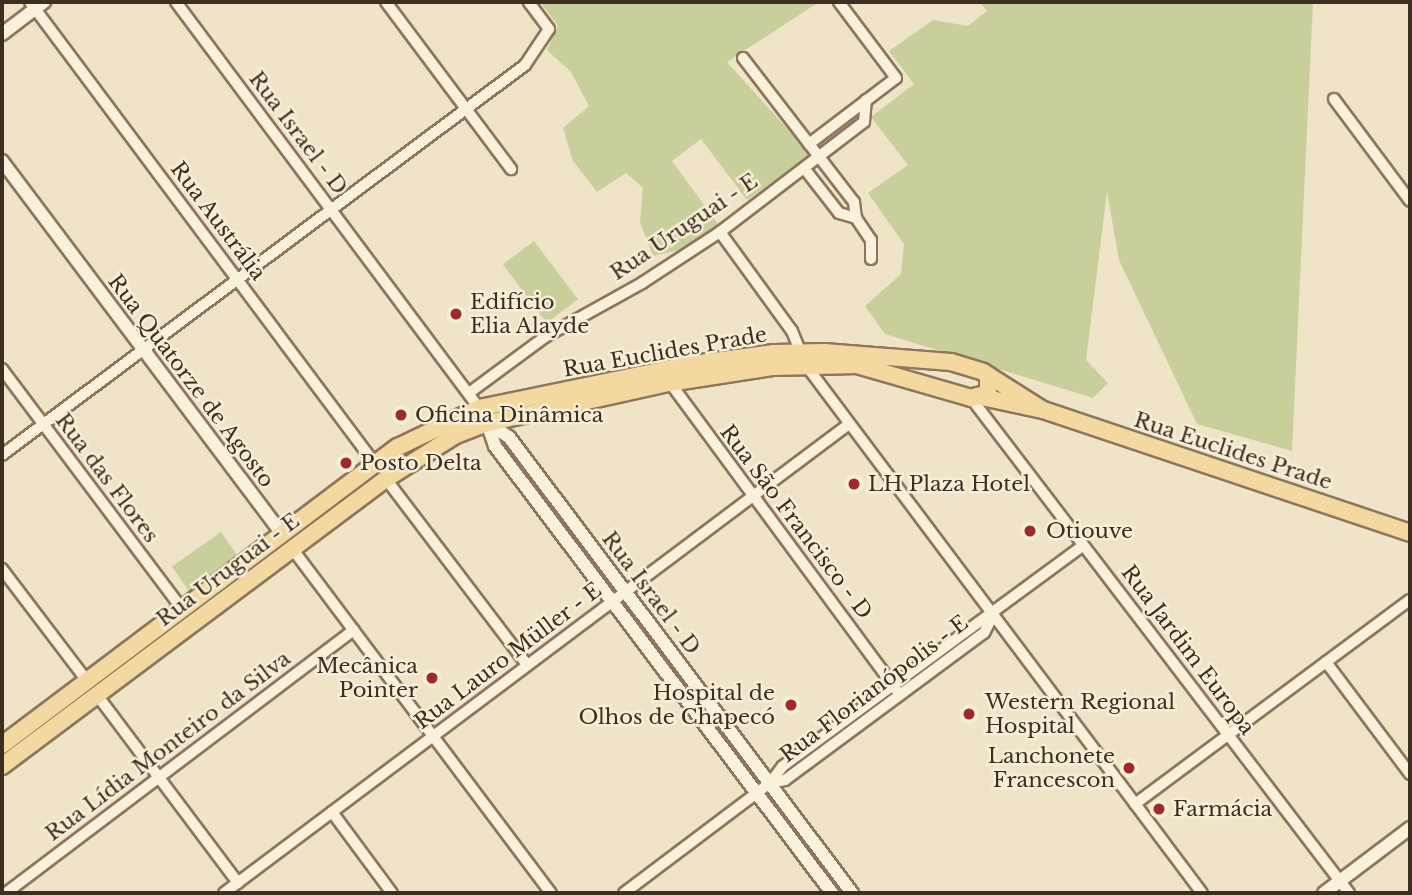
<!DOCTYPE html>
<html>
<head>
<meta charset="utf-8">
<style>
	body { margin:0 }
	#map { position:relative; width:1412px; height:895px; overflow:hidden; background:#f0e4c8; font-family:"Libre Baskerville",serif }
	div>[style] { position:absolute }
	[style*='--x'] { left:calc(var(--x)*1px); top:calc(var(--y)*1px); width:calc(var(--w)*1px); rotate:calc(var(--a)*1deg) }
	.green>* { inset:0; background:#c9cf9b; transform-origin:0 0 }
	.roads { filter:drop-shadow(2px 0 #8d765c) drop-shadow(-2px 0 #8d765c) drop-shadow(0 2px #8d765c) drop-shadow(0 -2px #8d765c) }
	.minor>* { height:10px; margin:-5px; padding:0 5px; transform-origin:5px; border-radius:5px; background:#faf1dc }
	.tertiary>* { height:12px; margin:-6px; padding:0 6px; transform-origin:6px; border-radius:6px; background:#faf1dc }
	.primary>* { height:16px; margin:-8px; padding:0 8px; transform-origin:8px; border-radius:8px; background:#f3d9a0 }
	.dots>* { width:19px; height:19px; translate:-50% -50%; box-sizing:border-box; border:4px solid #f7eed8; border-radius:50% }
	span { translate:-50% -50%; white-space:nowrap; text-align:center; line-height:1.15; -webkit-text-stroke:5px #f7eed8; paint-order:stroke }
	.street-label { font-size:21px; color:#3d2e20 }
	.poi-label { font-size:21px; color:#3d2e20 }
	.left { translate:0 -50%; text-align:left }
	.right { translate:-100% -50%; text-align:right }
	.frame { position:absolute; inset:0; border:4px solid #3d2e20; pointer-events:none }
</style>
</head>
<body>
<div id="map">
	<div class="green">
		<i style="clip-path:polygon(540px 2px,819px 2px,727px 62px,811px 155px,747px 200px,701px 139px,672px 161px,718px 224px,684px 249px,653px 256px,640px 222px,643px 188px,626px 173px,597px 192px,573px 161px,563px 128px,589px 106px,571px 72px,547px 50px,558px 26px)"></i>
		<i style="clip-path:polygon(980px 2px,1313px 2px,1292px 451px,1197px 424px,1119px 260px,1107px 192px,1086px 360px,1108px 383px,1093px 398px,885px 334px,865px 306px,901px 274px,904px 244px,868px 193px,908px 165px,871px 117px,914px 84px,889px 51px,933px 20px,968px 26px,987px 11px)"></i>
		<i style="left:534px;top:241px;width:73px;height:39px;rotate:53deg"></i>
		<i style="left:221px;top:532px;width:32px;height:60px;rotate:55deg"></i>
	</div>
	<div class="roads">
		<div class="minor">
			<i style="--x:30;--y:2;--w:577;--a:53.25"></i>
			<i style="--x:176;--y:2;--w:507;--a:53.27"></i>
			<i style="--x:386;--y:2;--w:209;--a:53.2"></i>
			<i style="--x:743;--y:58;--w:182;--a:52.4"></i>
			<i style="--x:854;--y:202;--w:16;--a:83"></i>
			<i style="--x:856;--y:218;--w:27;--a:56"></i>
			<i style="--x:871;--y:240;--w:19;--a:90"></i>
			<i style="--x:1334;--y:99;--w:127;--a:53.3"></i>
			<i style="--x:809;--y:144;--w:109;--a:-37.2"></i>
			<i style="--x:896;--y:78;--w:95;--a:-126.9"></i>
			<i style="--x:804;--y:168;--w:57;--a:52.1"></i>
			<i style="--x:839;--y:213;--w:18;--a:16"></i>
			<i style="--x:720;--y:232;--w:122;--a:54"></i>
			<i style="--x:792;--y:331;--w:35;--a:68"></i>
			<i style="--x:805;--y:364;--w:661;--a:53.11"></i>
			<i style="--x:2;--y:369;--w:300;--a:53.1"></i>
			<i style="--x:668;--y:380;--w:391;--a:53.6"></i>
			<i style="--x:469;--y:393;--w:94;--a:-36.4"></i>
			<i style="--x:545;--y:337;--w:111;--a:-29.1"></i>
			<i style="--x:642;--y:283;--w:93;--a:-33.2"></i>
			<i style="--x:720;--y:232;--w:181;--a:-37.4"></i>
			<i style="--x:864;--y:122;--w:22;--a:-85"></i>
			<i style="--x:971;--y:398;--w:623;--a:52.63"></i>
			<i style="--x:2;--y:455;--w:652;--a:-36.71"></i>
			<i style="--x:525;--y:65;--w:43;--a:-56.3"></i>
			<i style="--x:549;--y:29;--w:34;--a:-127"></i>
			<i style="--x:386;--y:479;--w:233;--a:52.8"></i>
			<i style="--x:291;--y:547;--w:433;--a:53.1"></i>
			<i style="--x:2;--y:569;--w:141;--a:52.8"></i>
			<i style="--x:1326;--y:662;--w:140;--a:53.1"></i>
			<i style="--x:97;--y:695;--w:235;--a:53.1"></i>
			<i style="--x:770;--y:783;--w:15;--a:-11"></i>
			<i style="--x:785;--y:780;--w:247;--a:-36.5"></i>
			<i style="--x:984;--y:633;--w:20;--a:-63"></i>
			<i style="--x:1135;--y:804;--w:342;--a:-36.6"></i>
			<i style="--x:332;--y:812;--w:101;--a:53.5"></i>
			<i style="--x:6;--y:893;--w:436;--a:-37.1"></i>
			<i style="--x:224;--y:893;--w:781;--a:-36.88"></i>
			<i style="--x:624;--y:893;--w:183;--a:-37"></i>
			<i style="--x:770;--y:783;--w:21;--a:-53"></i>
			<i style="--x:783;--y:766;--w:372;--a:-36.3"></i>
		</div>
		<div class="tertiary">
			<i style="--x:2;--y:34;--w:53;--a:-37.3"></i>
			<i style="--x:2;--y:161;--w:466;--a:53.1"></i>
			<i style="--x:485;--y:417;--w:31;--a:71"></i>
			<i style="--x:495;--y:446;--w:560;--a:52.99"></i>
			<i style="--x:488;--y:423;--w:25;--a:34"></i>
			<i style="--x:509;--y:437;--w:571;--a:53.05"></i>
			<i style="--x:1324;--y:893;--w:108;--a:-37.1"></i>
		</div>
		<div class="primary">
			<i style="--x:977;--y:396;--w:67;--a:12"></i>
			<i style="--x:1043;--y:410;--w:387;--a:18.5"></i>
			<i style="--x:2;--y:745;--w:496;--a:-37"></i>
			<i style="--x:398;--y:447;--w:90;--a:-25.7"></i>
			<i style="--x:479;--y:408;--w:218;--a:-11.6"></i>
			<i style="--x:693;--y:364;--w:82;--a:-7.7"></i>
			<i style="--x:774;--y:353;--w:50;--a:-1.1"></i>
			<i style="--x:824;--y:352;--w:127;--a:4.5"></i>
			<i style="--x:951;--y:362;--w:34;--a:17"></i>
			<i style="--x:983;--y:372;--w:71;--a:32.3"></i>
			<i style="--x:2;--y:766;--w:479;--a:-36.8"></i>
			<i style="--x:386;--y:479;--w:83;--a:-32.2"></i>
			<i style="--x:456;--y:435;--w:34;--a:-21"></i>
			<i style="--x:488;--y:423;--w:185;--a:-12.5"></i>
			<i style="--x:669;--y:383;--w:106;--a:-8.7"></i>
			<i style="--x:774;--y:367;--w:83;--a:-1.4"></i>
			<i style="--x:857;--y:365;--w:119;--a:16.1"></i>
			<i style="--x:971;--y:398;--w:18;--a:-16"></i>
			<i style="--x:988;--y:393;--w:18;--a:-90"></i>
		</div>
	</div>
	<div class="dots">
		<i style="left:456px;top:314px;background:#9e2a2b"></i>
		<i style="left:401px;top:415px;background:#9e2a2b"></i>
		<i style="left:346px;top:463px;background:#9e2a2b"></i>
		<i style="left:854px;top:484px;background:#9e2a2b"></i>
		<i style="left:1030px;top:531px;background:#9e2a2b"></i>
		<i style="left:432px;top:678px;background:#9e2a2b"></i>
		<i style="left:791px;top:705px;background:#9e2a2b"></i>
		<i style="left:969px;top:714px;background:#9e2a2b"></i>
		<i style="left:1129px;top:768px;background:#9e2a2b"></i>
		<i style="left:1159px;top:809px;background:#9e2a2b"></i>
	</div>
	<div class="street-label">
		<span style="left:298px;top:133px;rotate:53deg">Rua Israel - D</span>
		<span style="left:218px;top:221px;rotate:53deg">Rua Austrália</span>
		<span style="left:684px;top:227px;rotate:-34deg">Rua Uruguai - E</span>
		<span style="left:665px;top:352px;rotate:-10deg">Rua Euclides Prade</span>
		<span style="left:191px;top:381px;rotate:53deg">Rua Quatorze de Agosto</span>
		<span style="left:1233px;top:451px;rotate:18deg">Rua Euclides Prade</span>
		<span style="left:107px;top:478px;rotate:53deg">Rua das Flores</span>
		<span style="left:796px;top:522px;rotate:53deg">Rua São Francisco - D</span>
		<span style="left:228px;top:570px;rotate:-37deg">Rua Uruguai - E</span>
		<span style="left:651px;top:593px;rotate:53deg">Rua Israel - D</span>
		<span style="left:1188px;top:650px;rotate:53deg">Rua Jardim Europa</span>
		<span style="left:508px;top:656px;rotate:-37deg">Rua Lauro Müller - E</span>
		<span style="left:874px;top:689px;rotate:-37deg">Rua Florianópolis - E</span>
		<span style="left:168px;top:746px;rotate:-37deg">Rua Lídia Monteiro da Silva</span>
	</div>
	<div class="poi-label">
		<span class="left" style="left:470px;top:314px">Edifício<br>Elia Alayde</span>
		<span class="left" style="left:415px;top:415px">Oficina Dinâmica</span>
		<span class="left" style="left:360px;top:463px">Posto Delta</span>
		<span class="left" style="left:868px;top:484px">LH Plaza Hotel</span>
		<span class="left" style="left:1046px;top:531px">Otiouve</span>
		<span class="right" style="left:418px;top:678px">Mecânica<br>Pointer</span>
		<span class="right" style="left:775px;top:705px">Hospital de<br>Olhos de Chapecó</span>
		<span class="left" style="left:985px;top:714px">Western Regional<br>Hospital</span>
		<span class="right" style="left:1115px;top:768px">Lanchonete<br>Francescon</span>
		<span class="left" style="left:1173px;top:809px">Farmácia</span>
	</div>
	<div class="frame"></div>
</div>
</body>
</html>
